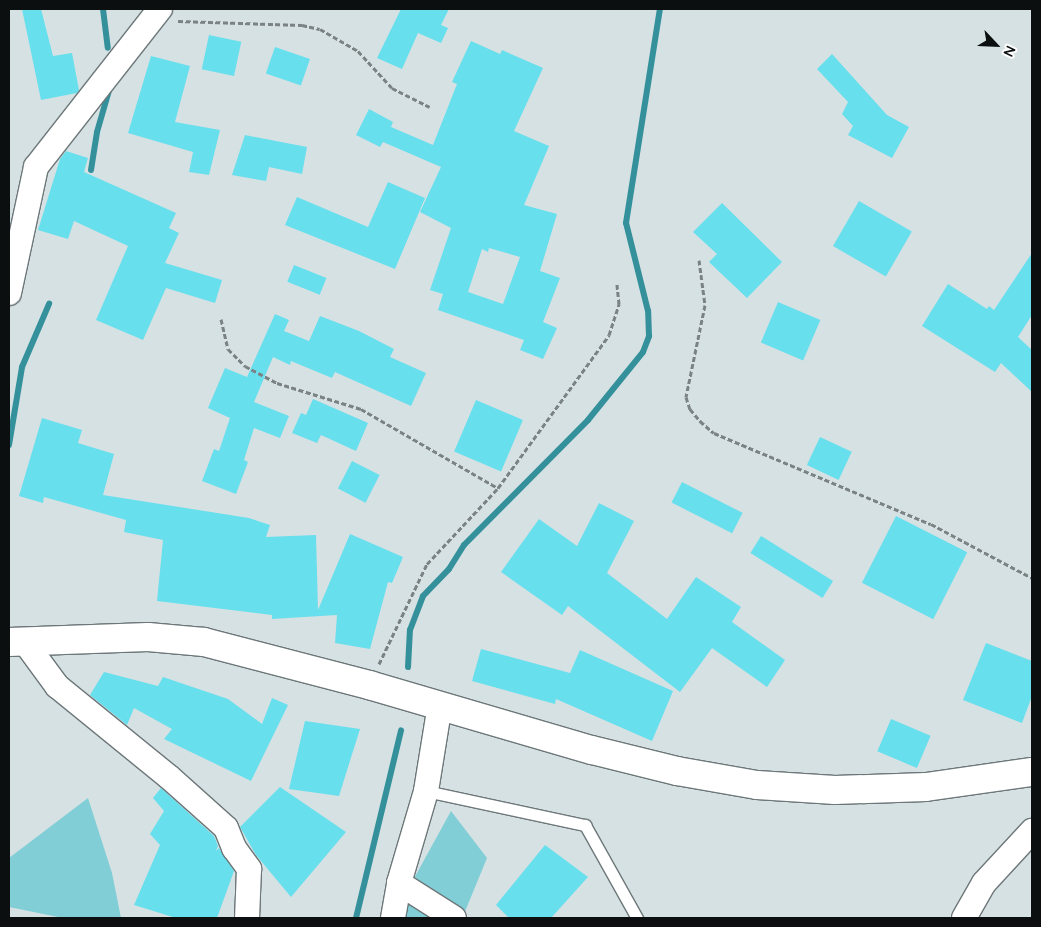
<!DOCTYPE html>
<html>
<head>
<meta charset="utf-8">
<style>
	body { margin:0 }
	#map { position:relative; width:1041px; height:927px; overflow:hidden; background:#d6e1e3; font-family:Quicksand,sans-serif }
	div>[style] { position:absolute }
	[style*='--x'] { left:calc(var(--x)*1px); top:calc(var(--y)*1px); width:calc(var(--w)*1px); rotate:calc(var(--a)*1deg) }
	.green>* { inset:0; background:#81ced7 }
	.stream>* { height:6px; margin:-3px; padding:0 3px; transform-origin:3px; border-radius:3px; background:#34919b }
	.building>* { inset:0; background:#68dfed; transform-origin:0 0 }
	.path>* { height:3px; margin-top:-1.5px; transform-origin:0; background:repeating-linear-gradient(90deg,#7a8283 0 5px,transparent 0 7.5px) }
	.roads { filter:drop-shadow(1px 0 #6d7779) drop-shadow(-1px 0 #6d7779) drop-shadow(0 1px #6d7779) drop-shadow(0 -1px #6d7779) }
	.lane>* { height:11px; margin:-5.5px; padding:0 5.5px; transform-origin:5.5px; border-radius:5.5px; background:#fff }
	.street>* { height:24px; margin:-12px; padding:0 12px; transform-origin:12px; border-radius:12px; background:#fff }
	.secondary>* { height:28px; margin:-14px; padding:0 14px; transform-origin:14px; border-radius:14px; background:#fff }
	span { translate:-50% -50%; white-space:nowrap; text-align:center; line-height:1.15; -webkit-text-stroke:4px #fff; paint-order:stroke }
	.frame { position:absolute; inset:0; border:10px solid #0b0f0f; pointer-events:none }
	.north { position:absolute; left:971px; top:20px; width:50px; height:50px; -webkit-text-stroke:4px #fff; paint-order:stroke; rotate:115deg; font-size:14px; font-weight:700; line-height:20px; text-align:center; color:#0b0f0f }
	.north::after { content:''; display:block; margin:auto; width:18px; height:22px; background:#0b0f0f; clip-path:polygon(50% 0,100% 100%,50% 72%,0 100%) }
</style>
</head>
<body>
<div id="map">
	<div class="green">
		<i style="clip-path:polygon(88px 798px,112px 873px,121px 918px,63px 918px,9px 907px,9px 858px)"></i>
		<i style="clip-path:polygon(451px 811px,487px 858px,464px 914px,467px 918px,387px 918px,412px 882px)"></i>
	</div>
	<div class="stream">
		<i style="--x:103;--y:9;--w:39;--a:83"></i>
		<i style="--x:91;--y:170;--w:38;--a:-81"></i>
		<i style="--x:97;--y:132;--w:47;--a:-73.9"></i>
		<i style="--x:9;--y:445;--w:79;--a:-80.5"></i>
		<i style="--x:22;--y:367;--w:69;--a:-66.8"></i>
		<i style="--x:408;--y:667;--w:37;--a:-87"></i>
		<i style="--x:410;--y:630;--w:36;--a:-69"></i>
		<i style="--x:423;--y:596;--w:37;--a:-46"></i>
		<i style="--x:449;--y:569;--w:28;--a:-58"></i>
		<i style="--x:464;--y:545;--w:176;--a:-45.2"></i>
		<i style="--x:588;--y:420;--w:87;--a:-51"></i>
		<i style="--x:643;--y:352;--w:17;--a:-69"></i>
		<i style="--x:649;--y:336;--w:25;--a:-92"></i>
		<i style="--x:648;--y:311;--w:91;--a:-104"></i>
		<i style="--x:626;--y:223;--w:217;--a:-81"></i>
		<i style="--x:356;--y:918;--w:193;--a:-76.5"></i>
	</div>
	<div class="building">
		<i style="clip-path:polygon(22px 9px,41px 9px,53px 56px,72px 53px,79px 90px,77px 93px,41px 100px)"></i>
		<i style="clip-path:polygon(401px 9px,449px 9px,441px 25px,448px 28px,441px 43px,418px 33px,402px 69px,377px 58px)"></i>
		<i style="left:209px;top:35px;width:33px;height:35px;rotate:12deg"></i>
		<i style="clip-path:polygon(evenodd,471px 41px,500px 54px,502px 50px,543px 68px,514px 131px,549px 146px,524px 205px,557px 214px,540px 271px,560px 278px,543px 322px,557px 328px,543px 359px,520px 350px,524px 340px,438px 310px,443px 294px,430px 290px,451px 228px,420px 212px,441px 167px,383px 142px,380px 147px,356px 135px,369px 109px,393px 122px,391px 127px,433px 145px,457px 84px,452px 82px,471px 41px,489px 248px,520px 257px,503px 304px,468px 292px,482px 249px,488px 252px,489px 248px)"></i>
		<i style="left:275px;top:47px;width:37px;height:28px;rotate:19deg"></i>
		<i style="clip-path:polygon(832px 54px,887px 115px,909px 127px,892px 158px,848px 135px,853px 126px,842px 114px,848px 102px,817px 69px)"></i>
		<i style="clip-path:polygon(151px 56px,190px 66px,175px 122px,220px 130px,209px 175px,189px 172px,193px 152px,128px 133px)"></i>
		<i style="clip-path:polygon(245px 135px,307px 147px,302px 174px,269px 167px,266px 181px,232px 175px)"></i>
		<i style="clip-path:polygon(66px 151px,88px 158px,84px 172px,176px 213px,169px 228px,179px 233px,165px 263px,222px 280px,215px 303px,166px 288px,143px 340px,96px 320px,128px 246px,74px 221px,68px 239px,38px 230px,60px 159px)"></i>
		<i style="clip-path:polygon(388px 182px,425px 198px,395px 269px,285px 225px,297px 197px,368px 227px)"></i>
		<i style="left:859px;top:201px;width:61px;height:52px;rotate:30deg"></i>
		<i style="clip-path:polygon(722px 203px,782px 262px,747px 298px,709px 262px,717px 254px,693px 232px)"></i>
		<i style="clip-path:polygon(1032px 253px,1032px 315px,1018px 337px,1032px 350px,1032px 392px,1001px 363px,995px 372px,922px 326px,948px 284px,987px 309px,989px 306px,994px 310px)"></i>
		<i style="left:294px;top:265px;width:35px;height:18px;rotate:22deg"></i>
		<i style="left:778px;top:302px;width:46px;height:44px;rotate:23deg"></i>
		<i style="clip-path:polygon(275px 314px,289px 320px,284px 331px,309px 341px,320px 316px,359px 331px,394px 349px,390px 357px,426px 373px,411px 406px,335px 372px,332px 378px,291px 361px,290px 365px,273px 357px,254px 402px,289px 416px,280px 438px,254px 428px,244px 460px,248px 462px,236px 494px,202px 481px,214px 449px,219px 451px,230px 418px,208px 408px,225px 368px,247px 377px)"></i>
		<i style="clip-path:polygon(313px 399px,368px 423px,356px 451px,321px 435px,317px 443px,292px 433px,301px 413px,306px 415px)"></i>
		<i style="left:476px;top:400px;width:51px;height:56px;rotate:23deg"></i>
		<i style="clip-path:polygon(42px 418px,82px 430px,78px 443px,114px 454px,103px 495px,249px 518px,270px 525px,266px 537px,316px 535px,318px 610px,350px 534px,403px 557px,392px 583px,388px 582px,370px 649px,335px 643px,337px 615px,272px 619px,272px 615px,157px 601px,163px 540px,124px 532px,126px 520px,44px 497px,43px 503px,19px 496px)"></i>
		<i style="left:820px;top:437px;width:35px;height:31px;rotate:25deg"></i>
		<i style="left:352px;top:461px;width:31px;height:31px;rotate:27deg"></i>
		<i style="left:682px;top:482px;width:68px;height:23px;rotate:27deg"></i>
		<i style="clip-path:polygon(599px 503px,634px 521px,607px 573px,667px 619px,696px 577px,741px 607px,732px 622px,785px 660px,767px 687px,712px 648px,680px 692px,568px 606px,562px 615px,501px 572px,539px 519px,577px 546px)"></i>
		<i style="left:896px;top:516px;width:80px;height:75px;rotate:27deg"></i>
		<i style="left:761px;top:536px;width:85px;height:20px;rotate:32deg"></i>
		<i style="clip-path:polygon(986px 643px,1032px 661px,1032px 696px,1022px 723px,963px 700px)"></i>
		<i style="clip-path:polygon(481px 649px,570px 673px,580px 650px,673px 691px,652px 741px,556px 699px,555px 704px,472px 681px)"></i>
		<i style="clip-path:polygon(104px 672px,158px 686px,163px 677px,228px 699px,262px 724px,272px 698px,288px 705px,251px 781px,164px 739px,172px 729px,134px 708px,127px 725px,90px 695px)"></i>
		<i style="left:891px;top:719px;width:43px;height:35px;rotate:23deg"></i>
		<i style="clip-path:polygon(305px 721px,360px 729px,339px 796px,289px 789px)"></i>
		<i style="clip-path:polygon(280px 787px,346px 832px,291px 897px,256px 855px,240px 827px)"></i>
		<i style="clip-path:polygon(161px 788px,214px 836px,218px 846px,216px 851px,219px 848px,234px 871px,217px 918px,176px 918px,134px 905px,160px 845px,150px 834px,164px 811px,153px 798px)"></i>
		<i style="clip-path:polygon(545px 845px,588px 877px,551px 918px,509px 918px,496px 905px)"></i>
	</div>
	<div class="path">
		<i style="--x:178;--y:21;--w:124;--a:1.8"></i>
		<i style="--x:302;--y:25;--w:18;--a:13"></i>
		<i style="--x:320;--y:29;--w:44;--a:30.1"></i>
		<i style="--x:358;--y:51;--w:50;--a:47.4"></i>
		<i style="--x:392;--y:88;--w:42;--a:26.6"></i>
		<i style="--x:699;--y:260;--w:45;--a:82.4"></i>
		<i style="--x:705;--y:305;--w:94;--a:101.7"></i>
		<i style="--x:686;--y:397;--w:13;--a:72"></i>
		<i style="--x:690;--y:409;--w:16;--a:50"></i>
		<i style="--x:700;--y:421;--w:18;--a:41"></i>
		<i style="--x:714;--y:433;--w:235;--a:22.8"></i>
		<i style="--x:931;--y:524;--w:115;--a:28.1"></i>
		<i style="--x:221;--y:319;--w:31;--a:77"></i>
		<i style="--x:228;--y:349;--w:24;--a:45"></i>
		<i style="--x:245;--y:366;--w:36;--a:28"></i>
		<i style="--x:277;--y:383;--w:88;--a:17.2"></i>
		<i style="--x:361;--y:409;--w:158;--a:30"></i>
		<i style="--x:379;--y:664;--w:111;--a:-64.4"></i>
		<i style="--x:427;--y:564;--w:104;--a:-46.9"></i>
		<i style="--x:498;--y:488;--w:189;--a:-54"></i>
		<i style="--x:609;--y:335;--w:33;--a:-72"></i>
		<i style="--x:619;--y:304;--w:20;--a:-96"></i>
	</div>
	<div class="roads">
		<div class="lane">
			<i style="--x:426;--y:791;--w:163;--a:12.1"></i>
			<i style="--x:585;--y:825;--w:107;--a:60.8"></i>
		</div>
		<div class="street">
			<i style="--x:9;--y:293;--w:129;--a:-77.9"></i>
			<i style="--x:36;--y:167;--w:201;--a:-51.9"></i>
			<i style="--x:24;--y:641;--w:56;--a:53.7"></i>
			<i style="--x:57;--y:686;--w:144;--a:39.1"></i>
			<i style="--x:169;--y:777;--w:76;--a:41.8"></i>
			<i style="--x:226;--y:828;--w:22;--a:68"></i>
			<i style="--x:234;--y:848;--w:26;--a:54"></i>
			<i style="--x:249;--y:869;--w:49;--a:92.3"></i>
			<i style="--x:399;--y:883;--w:65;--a:32.5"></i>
			<i style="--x:393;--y:918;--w:36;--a:-80"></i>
			<i style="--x:399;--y:883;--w:96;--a:-73.6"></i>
			<i style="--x:426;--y:791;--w:87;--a:-80.8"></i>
			<i style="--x:964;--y:918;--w:40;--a:-60.3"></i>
			<i style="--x:984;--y:883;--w:71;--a:-47.3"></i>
		</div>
		<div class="secondary">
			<i style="--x:9;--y:642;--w:139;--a:-2.1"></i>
			<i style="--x:148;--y:637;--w:56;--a:5.1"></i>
			<i style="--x:204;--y:642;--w:171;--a:14.6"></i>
			<i style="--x:369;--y:685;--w:232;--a:16.3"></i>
			<i style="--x:592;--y:750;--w:88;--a:13.9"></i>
			<i style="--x:677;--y:771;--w:81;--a:9.9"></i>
			<i style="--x:757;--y:785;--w:78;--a:3.7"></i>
			<i style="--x:835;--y:790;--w:91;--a:-1.9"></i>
			<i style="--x:926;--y:787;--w:107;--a:-8.1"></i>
		</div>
	</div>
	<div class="frame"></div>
	<div class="north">N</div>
</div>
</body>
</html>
